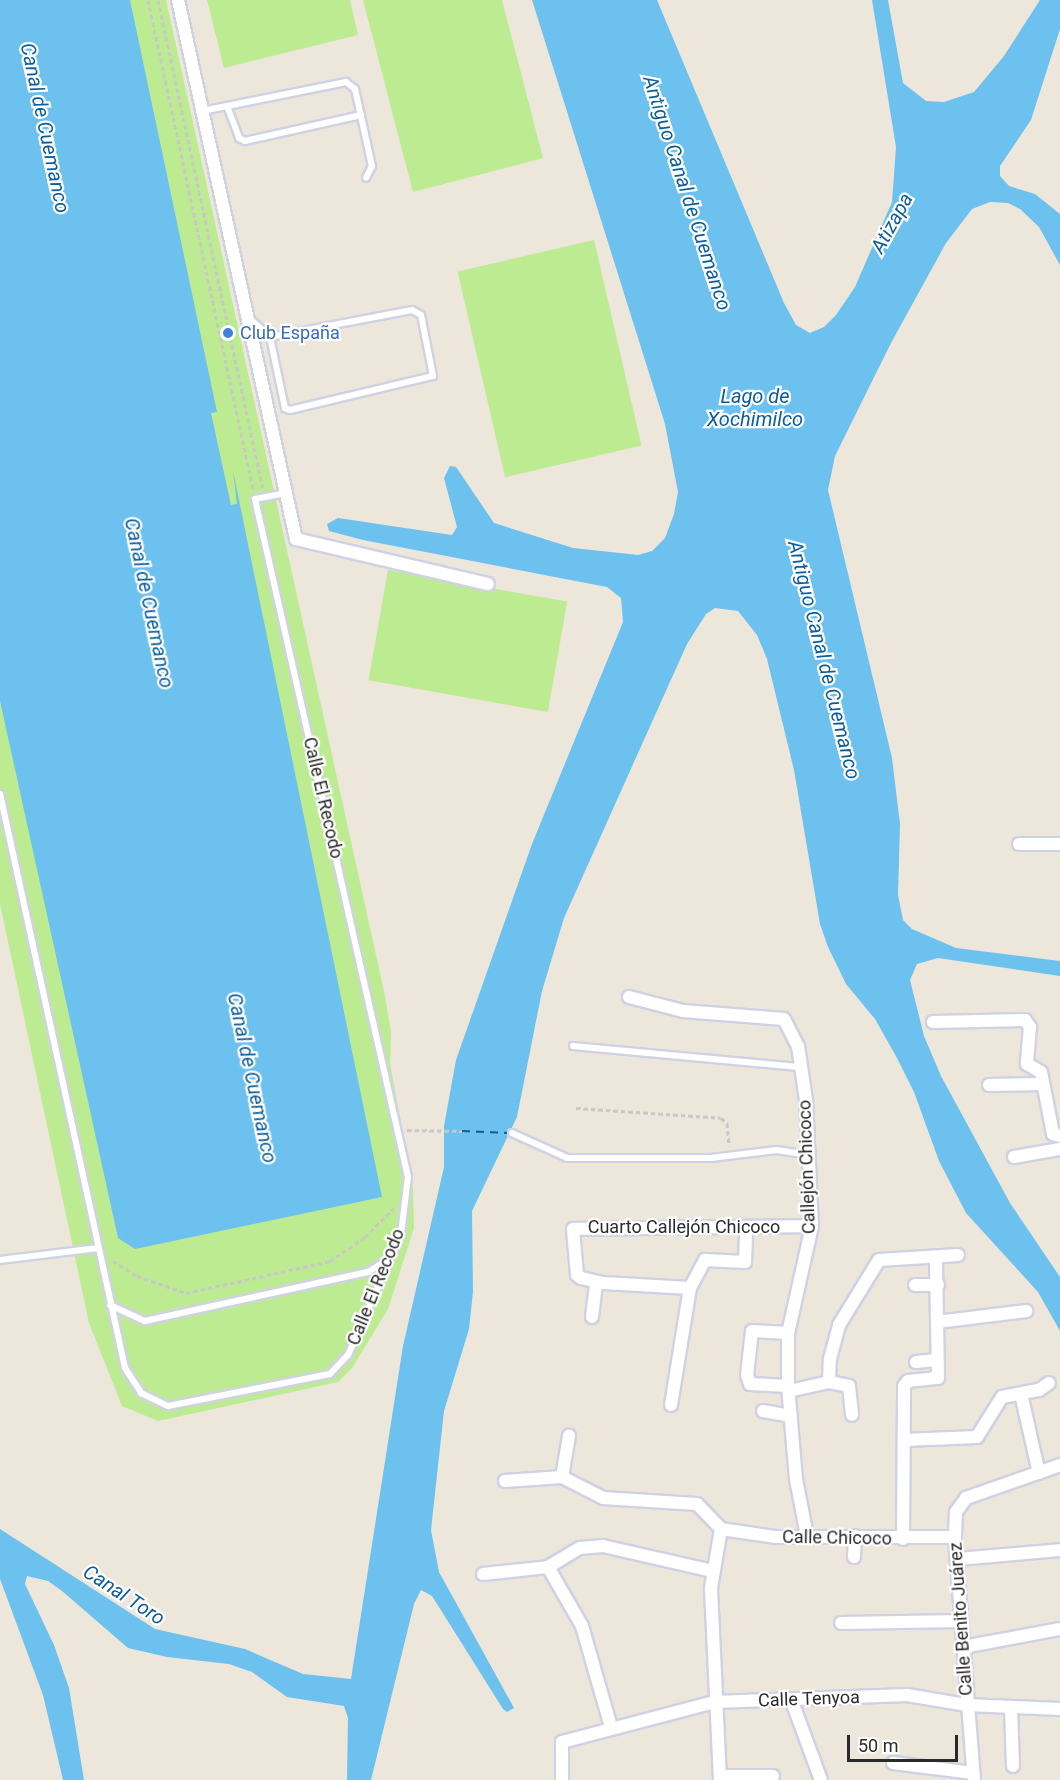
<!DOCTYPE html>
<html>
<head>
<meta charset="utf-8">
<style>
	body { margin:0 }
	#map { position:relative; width:1060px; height:1780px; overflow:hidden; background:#ece6db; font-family:Roboto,sans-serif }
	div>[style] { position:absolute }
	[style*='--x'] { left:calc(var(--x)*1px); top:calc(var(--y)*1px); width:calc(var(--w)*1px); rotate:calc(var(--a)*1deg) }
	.pitch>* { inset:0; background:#bdeb92; transform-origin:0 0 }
	.water>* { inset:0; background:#6dc1ef }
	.ferry>* { height:1.5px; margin-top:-0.75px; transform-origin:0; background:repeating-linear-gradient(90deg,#0c5d9b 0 8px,transparent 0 14px) }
	.path>* { height:3px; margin-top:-1.5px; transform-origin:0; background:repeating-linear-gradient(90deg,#c8c8c8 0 4.5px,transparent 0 7.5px) }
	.roads { filter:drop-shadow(2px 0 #d0d2e3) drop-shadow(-2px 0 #d0d2e3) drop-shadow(0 2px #d0d2e3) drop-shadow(0 -2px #d0d2e3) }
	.service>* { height:6px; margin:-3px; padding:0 3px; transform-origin:3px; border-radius:3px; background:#fff }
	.minor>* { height:12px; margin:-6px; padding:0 6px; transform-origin:6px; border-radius:6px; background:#fff }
	.dots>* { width:16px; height:16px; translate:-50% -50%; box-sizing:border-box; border:3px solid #fff; border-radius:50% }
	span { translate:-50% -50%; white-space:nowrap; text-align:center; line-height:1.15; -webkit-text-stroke:4.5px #fff; paint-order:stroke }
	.shop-label { font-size:18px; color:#366cbe }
	.left { translate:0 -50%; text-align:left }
	.street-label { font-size:18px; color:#2a2a2a }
	.water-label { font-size:20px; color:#0c5d9b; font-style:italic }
	.scale { position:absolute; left:847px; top:1735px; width:111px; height:27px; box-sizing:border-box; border:3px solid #2a2a2a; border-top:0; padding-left:8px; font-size:18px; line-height:21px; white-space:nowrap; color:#2a2a2a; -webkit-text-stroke:4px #fff; paint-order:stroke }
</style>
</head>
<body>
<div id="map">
	<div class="pitch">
		<i style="clip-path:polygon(0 0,166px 0,385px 996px,391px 1032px,390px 1063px,413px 1190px,414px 1228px,388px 1309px,352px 1368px,338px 1382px,158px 1421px,122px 1406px,89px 1323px,0 904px)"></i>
		<i style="clip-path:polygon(207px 0,350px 0,358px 35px,224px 68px)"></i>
		<i style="clip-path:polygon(363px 0,502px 0,543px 158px,413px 192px)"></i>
		<i style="left:594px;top:240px;width:211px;height:140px;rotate:77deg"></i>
		<i style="left:388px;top:570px;width:182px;height:112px;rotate:10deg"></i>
	</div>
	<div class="water">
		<i style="clip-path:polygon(0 0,130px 0,217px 412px,211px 413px,231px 505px,237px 504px,233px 471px,382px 1197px,135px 1249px,118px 1238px,0 701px)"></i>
		<i style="clip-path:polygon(532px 0,657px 0,784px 303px,796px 325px,810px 333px,824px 327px,836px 315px,855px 287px,892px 202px,896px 147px,872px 0,888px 0,903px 83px,926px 101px,944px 102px,974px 92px,1004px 56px,1040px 0,1060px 0,1060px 29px,1031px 120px,1000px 166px,1000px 176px,1009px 186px,1035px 194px,1060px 214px,1060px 265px,1039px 227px,1020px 209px,1008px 203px,990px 202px,972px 209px,946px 243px,891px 343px,835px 456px,828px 490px,892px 758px,900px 824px,898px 895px,903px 920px,912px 929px,956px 948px,1060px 961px,1060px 976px,938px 958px,917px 964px,910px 980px,924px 1036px,941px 1076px,1010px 1203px,1060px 1277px,1060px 1331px,1038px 1292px,966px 1213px,939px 1161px,914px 1092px,897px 1058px,875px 1019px,846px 984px,828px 947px,820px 924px,794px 770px,767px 659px,757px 635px,738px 611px,715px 608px,706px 614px,687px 644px,564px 918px,542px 991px,517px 1117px,472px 1211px,473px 1292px,469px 1329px,444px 1411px,431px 1530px,439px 1572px,514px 1708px,507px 1712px,503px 1709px,432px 1596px,421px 1590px,414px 1604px,371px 1780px,347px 1780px,348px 1718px,344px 1706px,287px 1697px,252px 1672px,229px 1664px,167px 1657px,128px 1648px,62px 1591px,48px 1581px,27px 1576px,25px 1584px,54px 1645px,69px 1688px,84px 1780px,63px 1780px,43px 1695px,0 1579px,0 1529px,155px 1629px,245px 1649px,303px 1674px,351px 1679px,403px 1346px,444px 1167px,444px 1126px,456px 1060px,532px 844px,623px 622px,621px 598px,607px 587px,363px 540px,329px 531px,327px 524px,338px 518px,452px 535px,457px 527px,444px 478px,450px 466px,456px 467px,494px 523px,573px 548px,638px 555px,652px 551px,665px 538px,674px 514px,678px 492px,665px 424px)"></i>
	</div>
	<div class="ferry">
		<i style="--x:462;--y:1131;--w:47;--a:2.4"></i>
	</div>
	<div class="path">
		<i style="--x:148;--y:0;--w:500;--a:77.88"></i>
		<i style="--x:158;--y:0;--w:499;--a:77.9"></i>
		<i style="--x:576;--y:1108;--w:145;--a:3.9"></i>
		<i style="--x:721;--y:1118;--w:8;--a:40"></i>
		<i style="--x:727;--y:1123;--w:23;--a:85"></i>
		<i style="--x:407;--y:1130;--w:55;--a:1"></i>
		<i style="--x:113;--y:1261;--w:28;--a:32"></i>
		<i style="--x:137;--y:1276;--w:52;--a:19.1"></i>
		<i style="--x:186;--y:1293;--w:148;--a:-12.5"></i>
		<i style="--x:330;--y:1261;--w:42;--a:-34.4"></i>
		<i style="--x:365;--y:1237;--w:41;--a:-45"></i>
	</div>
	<div class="roads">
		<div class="service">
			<i style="--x:227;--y:106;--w:34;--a:69"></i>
			<i style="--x:239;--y:138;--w:7;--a:27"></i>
			<i style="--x:245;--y:141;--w:119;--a:-12.6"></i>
			<i style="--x:202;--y:111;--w:147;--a:-11.4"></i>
			<i style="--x:346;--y:82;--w:11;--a:38"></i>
			<i style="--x:355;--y:89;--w:79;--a:77.6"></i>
			<i style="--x:372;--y:166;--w:13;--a:117"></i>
			<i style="--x:250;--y:319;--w:27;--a:42"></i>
			<i style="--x:270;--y:337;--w:73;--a:78.1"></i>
			<i style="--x:285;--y:408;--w:5;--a:22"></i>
			<i style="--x:290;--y:410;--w:147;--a:-13.4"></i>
			<i style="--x:433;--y:376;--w:62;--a:-101.1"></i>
			<i style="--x:421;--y:315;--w:10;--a:-151"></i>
			<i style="--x:412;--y:310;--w:145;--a:169.2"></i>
			<i style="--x:0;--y:794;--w:587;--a:77.71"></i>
			<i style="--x:125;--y:1368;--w:30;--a:57"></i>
			<i style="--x:141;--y:1393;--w:30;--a:26"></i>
			<i style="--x:168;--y:1406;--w:165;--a:-11.2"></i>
			<i style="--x:330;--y:1374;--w:26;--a:-47"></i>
			<i style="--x:348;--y:1355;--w:132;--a:-66.3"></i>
			<i style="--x:401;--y:1234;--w:57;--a:-83"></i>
			<i style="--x:408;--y:1177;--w:695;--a:-102.72"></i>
			<i style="--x:255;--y:499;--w:31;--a:-11"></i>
			<i style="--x:573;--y:1046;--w:229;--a:5.3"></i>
			<i style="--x:512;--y:1133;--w:60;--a:24.4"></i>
			<i style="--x:567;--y:1158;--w:144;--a:0"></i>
			<i style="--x:711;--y:1158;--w:66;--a:-6.9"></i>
			<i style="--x:777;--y:1150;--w:31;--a:9"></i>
			<i style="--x:0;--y:1260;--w:99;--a:-7"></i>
			<i style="--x:110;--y:1305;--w:38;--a:25"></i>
			<i style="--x:145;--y:1321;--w:228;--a:-12.4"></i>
			<i style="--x:368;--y:1272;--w:26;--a:-32"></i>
		</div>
		<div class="minor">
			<i style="--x:178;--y:0;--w:552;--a:77.65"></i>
			<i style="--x:296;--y:539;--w:197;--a:13.2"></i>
			<i style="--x:1019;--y:844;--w:41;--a:0"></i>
			<i style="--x:629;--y:997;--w:56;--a:14.5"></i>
			<i style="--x:683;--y:1011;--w:101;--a:4.5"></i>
			<i style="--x:784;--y:1019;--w:30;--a:63"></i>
			<i style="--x:798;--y:1046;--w:55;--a:81.6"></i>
			<i style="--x:806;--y:1100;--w:126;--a:87.3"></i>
			<i style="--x:812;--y:1226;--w:110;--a:102.6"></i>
			<i style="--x:788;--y:1333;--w:53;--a:90"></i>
			<i style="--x:788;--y:1386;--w:93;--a:85.1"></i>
			<i style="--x:796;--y:1479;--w:58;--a:79.1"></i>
			<i style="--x:933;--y:1022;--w:92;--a:-1.2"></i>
			<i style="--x:1025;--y:1020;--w:9;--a:54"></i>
			<i style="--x:1030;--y:1027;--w:37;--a:95"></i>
			<i style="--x:1027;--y:1064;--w:16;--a:30"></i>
			<i style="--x:1041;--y:1072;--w:63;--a:79"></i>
			<i style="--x:1053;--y:1134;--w:7;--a:16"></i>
			<i style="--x:989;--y:1085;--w:53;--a:-1.1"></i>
			<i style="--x:1014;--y:1157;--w:47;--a:-9.9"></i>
			<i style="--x:915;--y:1285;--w:23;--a:0"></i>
			<i style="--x:690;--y:1288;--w:87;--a:-176.7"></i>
			<i style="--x:603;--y:1283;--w:23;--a:-167"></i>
			<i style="--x:581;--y:1278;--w:5;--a:-143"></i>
			<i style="--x:577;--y:1275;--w:46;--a:-95"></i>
			<i style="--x:573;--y:1229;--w:239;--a:-0.7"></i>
			<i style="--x:592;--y:1317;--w:35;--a:-83"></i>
			<i style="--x:937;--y:1322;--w:90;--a:-7"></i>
			<i style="--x:916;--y:1362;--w:20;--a:-6"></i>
			<i style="--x:829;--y:1382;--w:20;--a:11"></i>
			<i style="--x:849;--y:1386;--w:29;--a:84"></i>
			<i style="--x:788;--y:1386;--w:38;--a:-177"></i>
			<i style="--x:750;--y:1384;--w:9;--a:-108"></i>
			<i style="--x:747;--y:1375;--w:44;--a:-83.5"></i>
			<i style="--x:752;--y:1331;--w:36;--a:3"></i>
			<i style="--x:789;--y:1391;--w:41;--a:-12.7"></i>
			<i style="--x:829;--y:1382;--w:23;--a:-88"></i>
			<i style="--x:830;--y:1359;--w:35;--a:-75"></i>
			<i style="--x:839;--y:1325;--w:76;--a:-58.4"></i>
			<i style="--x:879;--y:1260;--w:79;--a:-3.6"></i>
			<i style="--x:1021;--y:1394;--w:81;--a:77.2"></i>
			<i style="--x:671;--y:1405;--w:119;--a:-80.8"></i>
			<i style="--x:690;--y:1288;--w:32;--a:-62"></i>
			<i style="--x:705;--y:1260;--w:40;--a:2.9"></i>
			<i style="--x:745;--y:1262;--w:33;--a:-88"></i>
			<i style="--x:763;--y:1411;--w:28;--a:10"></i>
			<i style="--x:904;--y:1440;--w:73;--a:-2.4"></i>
			<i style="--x:977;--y:1437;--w:47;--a:-58"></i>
			<i style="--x:1002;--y:1397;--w:38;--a:-11"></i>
			<i style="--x:1039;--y:1390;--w:12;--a:-35"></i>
			<i style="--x:562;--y:1477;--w:46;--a:27.1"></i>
			<i style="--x:603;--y:1498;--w:94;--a:3.7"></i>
			<i style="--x:697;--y:1504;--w:35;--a:46"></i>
			<i style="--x:562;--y:1477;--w:42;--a:-80.3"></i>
			<i style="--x:505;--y:1481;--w:57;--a:-4"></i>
			<i style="--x:721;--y:1529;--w:56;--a:8.3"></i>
			<i style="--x:776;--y:1537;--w:179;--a:0"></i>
			<i style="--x:903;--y:1539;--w:153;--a:-89.6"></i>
			<i style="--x:904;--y:1386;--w:6;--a:-51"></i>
			<i style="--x:908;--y:1381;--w:30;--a:-6"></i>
			<i style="--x:938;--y:1378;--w:120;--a:-91"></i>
			<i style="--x:854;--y:1557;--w:21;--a:-87"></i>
			<i style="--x:958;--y:1559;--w:102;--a:-5"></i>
			<i style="--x:548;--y:1567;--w:37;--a:-31"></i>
			<i style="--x:580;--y:1548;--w:23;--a:-5"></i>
			<i style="--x:603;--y:1546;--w:113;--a:12.8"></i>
			<i style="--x:548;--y:1567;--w:68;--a:60"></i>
			<i style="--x:582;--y:1626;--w:105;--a:74"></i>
			<i style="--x:483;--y:1574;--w:65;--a:-6.1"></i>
			<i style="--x:841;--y:1623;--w:120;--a:-1"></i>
			<i style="--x:963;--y:1647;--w:99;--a:-10.5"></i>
			<i style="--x:791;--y:1699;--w:86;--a:69.7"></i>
			<i style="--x:1011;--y:1709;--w:57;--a:88"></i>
			<i style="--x:893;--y:1763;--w:81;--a:7.1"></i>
			<i style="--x:720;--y:1776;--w:53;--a:0"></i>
			<i style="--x:562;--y:1780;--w:38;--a:-90"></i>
			<i style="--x:562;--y:1742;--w:157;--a:-14.7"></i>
			<i style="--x:714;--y:1702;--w:193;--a:-2.1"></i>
			<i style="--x:907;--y:1695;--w:61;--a:9.5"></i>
			<i style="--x:967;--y:1705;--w:93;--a:2.5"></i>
			<i style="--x:720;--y:1780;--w:192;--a:-92.7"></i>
			<i style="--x:711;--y:1588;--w:60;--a:-80.4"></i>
			<i style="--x:974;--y:1780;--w:244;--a:-94.5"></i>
			<i style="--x:955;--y:1537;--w:25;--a:-88"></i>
			<i style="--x:956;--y:1512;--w:17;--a:-54"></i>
			<i style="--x:966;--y:1498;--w:100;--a:-19.3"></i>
		</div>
	</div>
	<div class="dots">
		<i style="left:228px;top:333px;background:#3f7fe0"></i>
	</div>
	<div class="shop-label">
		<span class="left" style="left:240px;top:333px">Club España</span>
	</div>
	<div class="street-label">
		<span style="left:323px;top:798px;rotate:77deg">Calle El Recodo</span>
		<span style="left:807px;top:1167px;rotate:-92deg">Callejón Chicoco</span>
		<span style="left:684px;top:1227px">Cuarto Callejón Chicoco</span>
		<span style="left:376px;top:1287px;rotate:-68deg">Calle El Recodo</span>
		<span style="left:837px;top:1538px;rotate:1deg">Calle Chicoco</span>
		<span style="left:961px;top:1619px;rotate:-94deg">Calle Benito Juárez</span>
		<span style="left:809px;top:1699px;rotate:-2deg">Calle Tenyoa</span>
	</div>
	<div class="water-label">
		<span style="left:45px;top:128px;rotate:78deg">Canal de Cuemanco</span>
		<span style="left:687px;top:193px;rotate:72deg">Antiguo Canal de Cuemanco</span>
		<span style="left:892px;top:223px;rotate:-61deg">Atizapa</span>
		<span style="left:755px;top:408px">Lago de<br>Xochimilco</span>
		<span style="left:149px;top:603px;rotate:78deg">Canal de Cuemanco</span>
		<span style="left:824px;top:660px;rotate:76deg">Antiguo Canal de Cuemanco</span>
		<span style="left:252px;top:1078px;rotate:78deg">Canal de Cuemanco</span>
		<span style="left:124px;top:1595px;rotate:33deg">Canal Toro</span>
	</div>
	<div class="scale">50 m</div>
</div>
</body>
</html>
